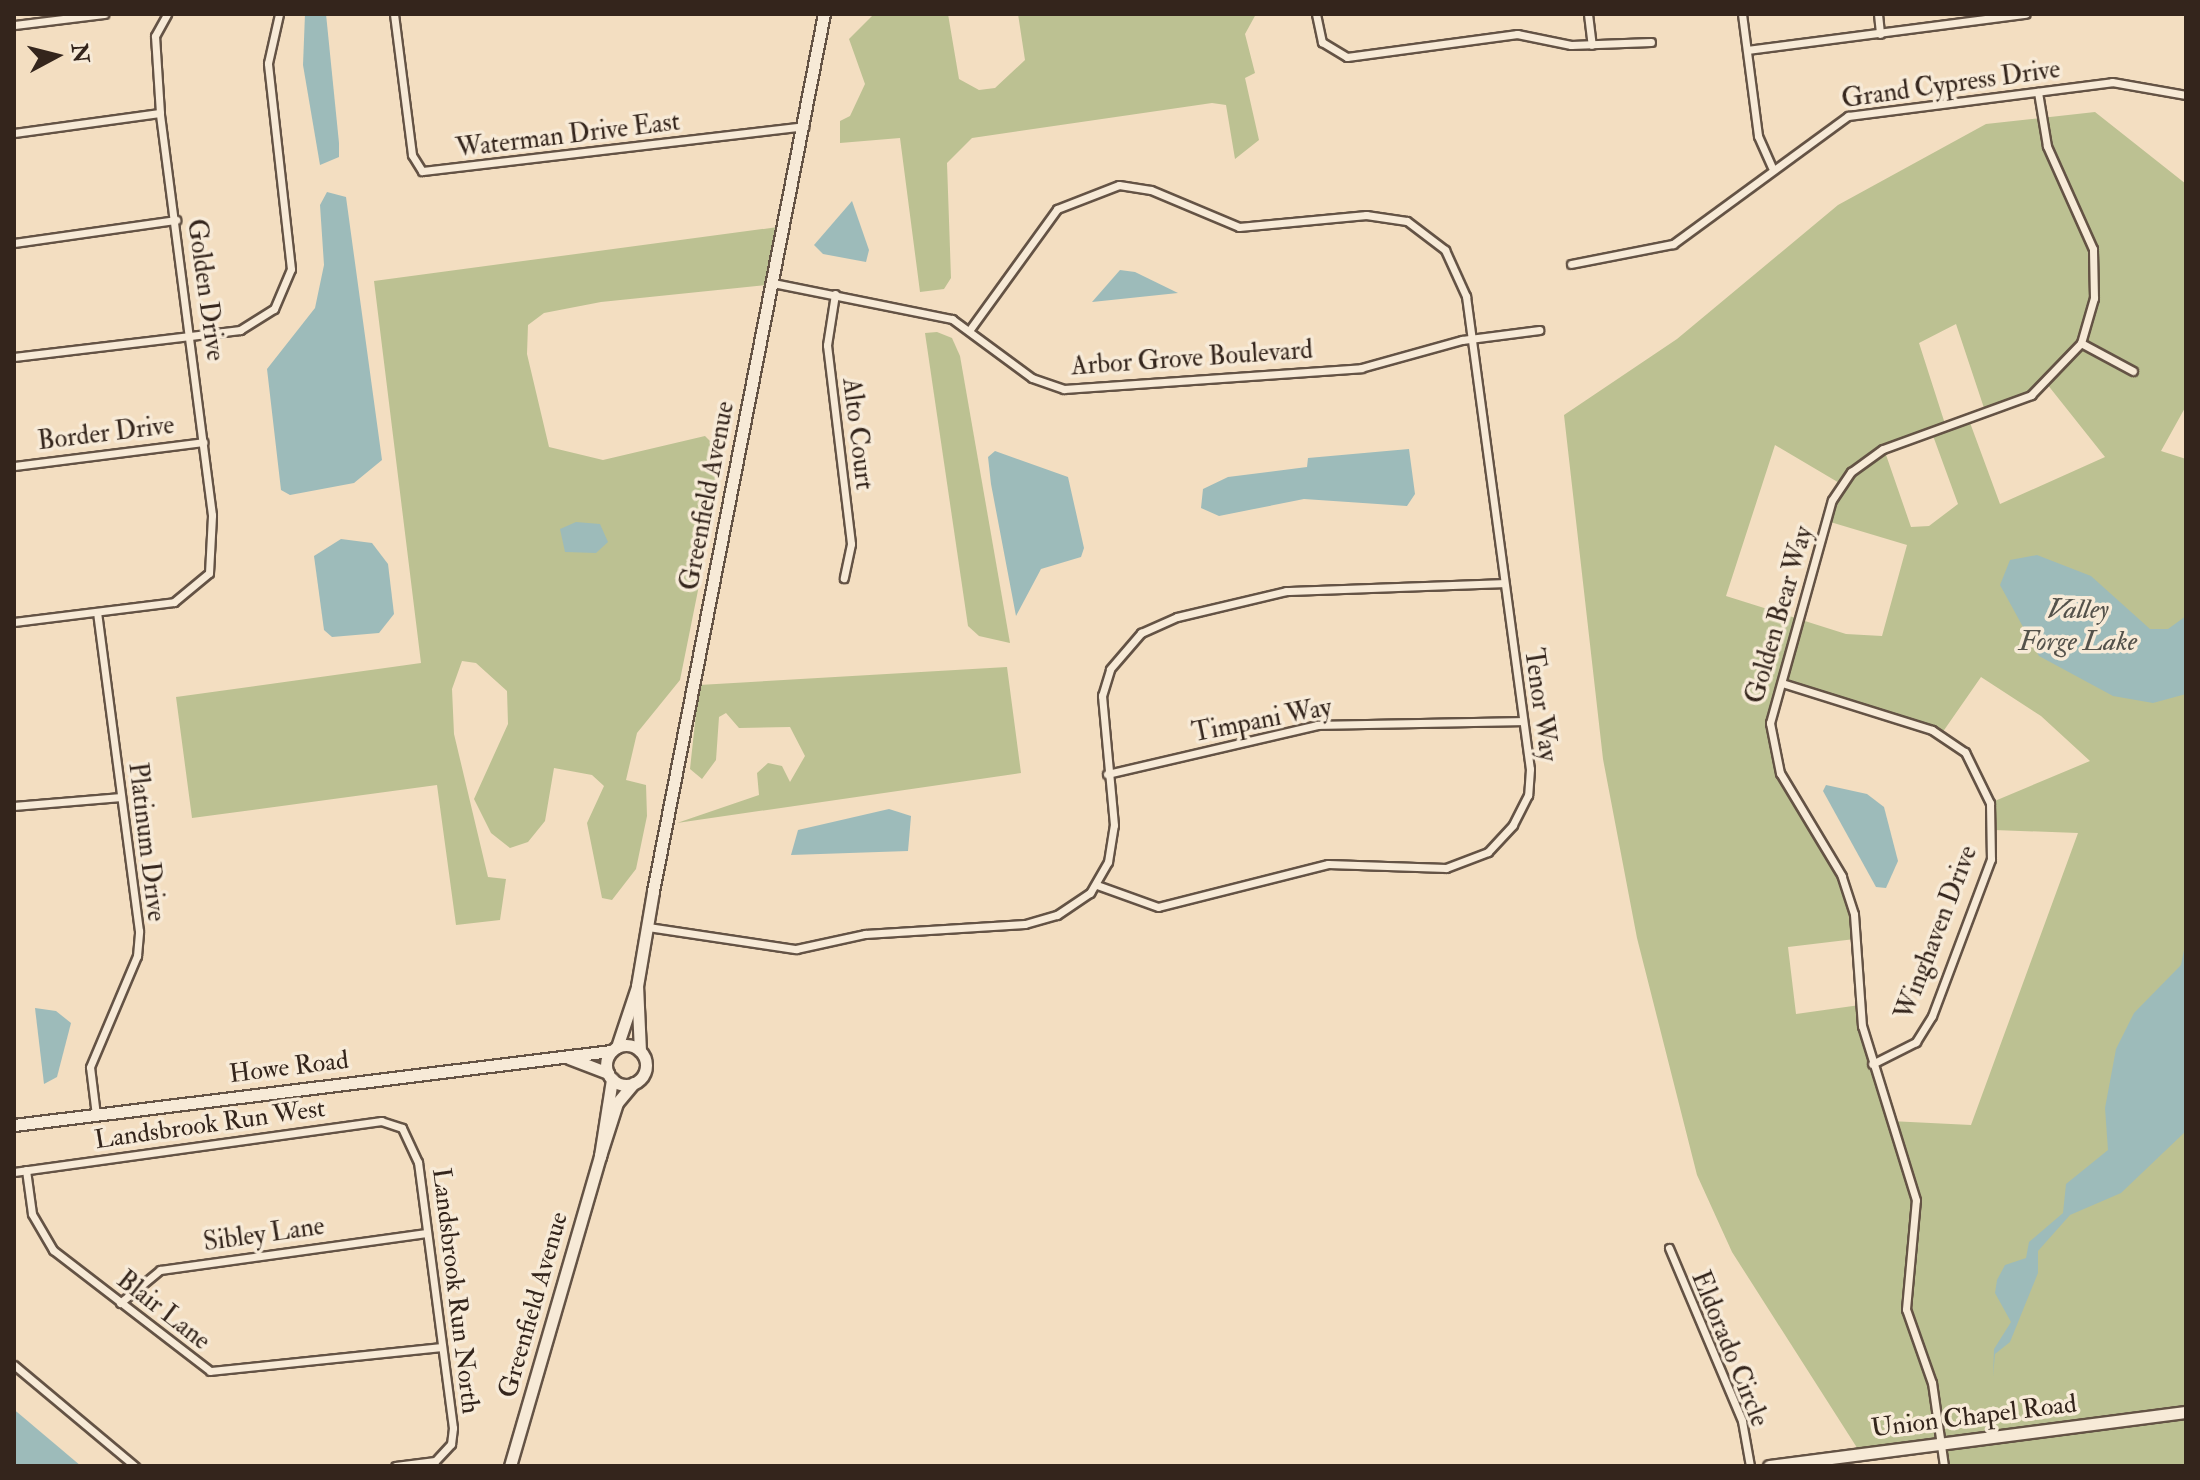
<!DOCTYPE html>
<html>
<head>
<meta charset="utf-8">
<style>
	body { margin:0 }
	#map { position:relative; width:2200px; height:1480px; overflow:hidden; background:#f3dec1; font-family:"IM FELL Double Pica",serif }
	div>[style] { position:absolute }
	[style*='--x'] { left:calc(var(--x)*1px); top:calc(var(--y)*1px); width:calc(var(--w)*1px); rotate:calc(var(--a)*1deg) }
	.green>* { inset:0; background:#bcc192 }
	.water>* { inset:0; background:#9dbbba }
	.roads { filter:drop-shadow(2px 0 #645345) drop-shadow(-2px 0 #645345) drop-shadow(0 2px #645345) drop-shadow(0 -2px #645345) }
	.street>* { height:7px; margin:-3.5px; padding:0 3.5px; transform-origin:3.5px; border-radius:3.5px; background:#f7ead7 }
	.secondary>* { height:11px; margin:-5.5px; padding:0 5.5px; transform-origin:5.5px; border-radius:5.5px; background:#f7ead7 }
	.secondary>.ring { margin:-5.5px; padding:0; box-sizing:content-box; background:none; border:11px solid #f7ead7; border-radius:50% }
	span { translate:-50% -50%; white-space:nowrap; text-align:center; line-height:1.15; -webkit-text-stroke:7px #f7ead7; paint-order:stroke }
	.street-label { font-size:26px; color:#34251c }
	.water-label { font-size:28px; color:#54524b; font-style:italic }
	.frame { position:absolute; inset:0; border:16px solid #34251c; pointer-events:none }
	.north { position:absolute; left:16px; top:16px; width:80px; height:80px; -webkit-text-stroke:6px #f7ead7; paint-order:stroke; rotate:83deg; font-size:22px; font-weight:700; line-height:32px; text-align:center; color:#34251c }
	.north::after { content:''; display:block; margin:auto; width:28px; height:36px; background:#34251c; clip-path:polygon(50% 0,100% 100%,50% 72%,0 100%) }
</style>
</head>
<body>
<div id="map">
	<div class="green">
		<i style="clip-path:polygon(874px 14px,948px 14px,959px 79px,979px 90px,995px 88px,1025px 60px,1018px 14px,1256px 14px,1245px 34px,1255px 73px,1245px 78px,1259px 140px,1235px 159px,1226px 105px,1212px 103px,972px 138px,947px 163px,951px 278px,944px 289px,920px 292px,900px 138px,840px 143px,840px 121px,850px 116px,865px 84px,849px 39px)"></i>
		<i style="clip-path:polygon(evenodd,2095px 112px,2186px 184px,2186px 406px,2161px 451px,2186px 459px,2186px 1466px,1944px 1466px,1941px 1444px,1861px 1454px,1732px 1252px,1697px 1175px,1637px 938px,1603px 759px,1564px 415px,1677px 339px,1838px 205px,1986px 124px,2095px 112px,1956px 324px,1986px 414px,2047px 384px,2105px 457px,2000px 504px,1969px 420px,1946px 427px,1919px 343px,1956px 324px,2095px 112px,1932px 433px,1958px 504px,1929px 526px,1911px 527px,1884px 449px,1932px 433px,2095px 112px,1775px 445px,1841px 484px,1827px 521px,1907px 545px,1882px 636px,1846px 634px,1726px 596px,1775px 445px,2095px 112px,1981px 677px,2041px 716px,2090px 761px,1990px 803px,1994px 830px,2078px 833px,1971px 1125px,1890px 1121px,1860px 1005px,1796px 1014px,1788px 947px,1855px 939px,1854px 914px,1842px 876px,1780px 773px,1770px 722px,1783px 683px,1910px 718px,1940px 736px,1981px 677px)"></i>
		<i style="clip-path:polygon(778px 227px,767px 285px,601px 302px,544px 313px,528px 325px,527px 354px,549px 447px,603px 460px,705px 436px,725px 456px,680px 680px,637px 733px,626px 780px,646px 785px,647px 816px,636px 869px,612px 900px,602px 898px,587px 823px,604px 786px,592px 775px,554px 768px,545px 821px,528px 842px,510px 848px,491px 833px,474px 799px,508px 724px,507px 691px,476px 663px,462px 661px,452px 689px,454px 734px,488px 877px,506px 879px,500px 920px,456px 925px,437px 785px,192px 818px,176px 697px,421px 663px,374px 281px)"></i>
		<i style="clip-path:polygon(937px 332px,952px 338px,960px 356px,1010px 643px,979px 636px,968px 626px,925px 333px)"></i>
		<i style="clip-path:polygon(1007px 667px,1021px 773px,677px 823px,759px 795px,757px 773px,768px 763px,782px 766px,790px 782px,805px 756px,790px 727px,739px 728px,726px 713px,719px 717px,716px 760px,702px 779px,690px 769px,699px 685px)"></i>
	</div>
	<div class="water">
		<i style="clip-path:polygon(305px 14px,326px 14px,339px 143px,339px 157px,320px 165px,303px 65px)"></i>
		<i style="clip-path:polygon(327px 192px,346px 197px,382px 460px,354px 483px,290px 495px,281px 490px,267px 369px,315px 308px,324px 265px,320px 205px)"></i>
		<i style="clip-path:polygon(852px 201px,869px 250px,866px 262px,823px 254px,814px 245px)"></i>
		<i style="clip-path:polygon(1120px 270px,1135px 272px,1178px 293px,1092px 302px)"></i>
		<i style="clip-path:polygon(1409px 449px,1415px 494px,1407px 506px,1304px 499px,1219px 516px,1201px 508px,1203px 489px,1228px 477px,1307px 467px,1308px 458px)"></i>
		<i style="clip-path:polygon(995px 451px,1068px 477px,1084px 548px,1081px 557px,1041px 569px,1016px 616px,991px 484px,988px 457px)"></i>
		<i style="clip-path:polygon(576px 522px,600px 524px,608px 542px,596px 553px,565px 552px,560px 529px)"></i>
		<i style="clip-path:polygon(341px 539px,372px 543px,388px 564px,394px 614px,379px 633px,332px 637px,324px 630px,314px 556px)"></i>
		<i style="clip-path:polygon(2037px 555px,2091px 576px,2150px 629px,2168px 629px,2186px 616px,2186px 694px,2153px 703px,2113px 696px,2039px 656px,2000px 585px,2010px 560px)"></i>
		<i style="clip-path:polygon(1826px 785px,1867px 794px,1884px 807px,1898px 861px,1886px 888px,1876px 887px,1823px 791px)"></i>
		<i style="clip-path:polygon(889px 809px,911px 816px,908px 851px,791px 855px,798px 830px)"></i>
		<i style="clip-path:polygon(2186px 940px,2186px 1131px,2121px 1193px,2070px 1215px,2038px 1251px,2038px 1273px,2010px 1342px,1995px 1354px,1993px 1377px,1994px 1349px,2011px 1322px,1995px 1293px,1997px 1280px,2005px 1265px,2026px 1258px,2029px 1242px,2063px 1213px,2066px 1184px,2108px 1150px,2105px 1108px,2116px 1049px,2134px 1013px,2181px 965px)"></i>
		<i style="clip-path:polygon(35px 1008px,56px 1011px,71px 1023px,57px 1077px,44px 1084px)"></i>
		<i style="clip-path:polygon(14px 1410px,17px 1412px,81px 1466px,14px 1466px)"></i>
	</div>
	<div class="roads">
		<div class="street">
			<i style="--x:394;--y:14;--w:142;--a:82.7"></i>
			<i style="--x:412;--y:155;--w:19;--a:58"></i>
			<i style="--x:422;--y:171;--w:385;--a:-6.7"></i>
			<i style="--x:1316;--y:14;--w:29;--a:78"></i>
			<i style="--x:1322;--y:42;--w:29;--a:31"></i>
			<i style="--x:1347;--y:57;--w:172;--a:-7.7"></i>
			<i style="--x:1517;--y:34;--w:55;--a:11.5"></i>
			<i style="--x:1571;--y:45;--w:80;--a:-2.1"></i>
			<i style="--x:1588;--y:14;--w:31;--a:83"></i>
			<i style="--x:1742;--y:14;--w:123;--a:82.5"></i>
			<i style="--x:1758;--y:136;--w:34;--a:66"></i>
			<i style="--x:1878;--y:14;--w:20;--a:84"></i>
			<i style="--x:14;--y:25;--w:91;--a:-7"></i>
			<i style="--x:1747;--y:50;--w:281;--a:-7.4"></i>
			<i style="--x:14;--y:133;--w:147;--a:-7.8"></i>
			<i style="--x:14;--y:243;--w:164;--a:-8.1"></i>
			<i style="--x:1571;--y:264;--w:104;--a:-11.1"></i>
			<i style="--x:1673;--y:244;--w:217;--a:-36.2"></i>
			<i style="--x:1848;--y:116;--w:266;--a:-7.3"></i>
			<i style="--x:2112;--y:82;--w:75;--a:10"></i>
			<i style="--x:773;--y:283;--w:183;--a:11.4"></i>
			<i style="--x:952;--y:319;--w:99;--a:36.4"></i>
			<i style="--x:1032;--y:378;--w:34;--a:19"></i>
			<i style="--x:1064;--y:389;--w:298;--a:-4"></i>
			<i style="--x:1361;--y:368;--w:105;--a:-15.5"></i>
			<i style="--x:1462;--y:340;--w:78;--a:-7.4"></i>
			<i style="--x:835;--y:294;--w:52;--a:98.9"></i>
			<i style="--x:827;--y:345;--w:200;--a:83.1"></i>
			<i style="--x:851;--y:544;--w:35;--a:102"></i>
			<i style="--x:971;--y:328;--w:147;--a:-54.1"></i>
			<i style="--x:1057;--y:209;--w:66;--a:-21.2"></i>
			<i style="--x:1119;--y:185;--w:32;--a:9"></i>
			<i style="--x:1151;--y:190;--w:95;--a:22.8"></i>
			<i style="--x:1239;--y:227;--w:128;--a:-5.4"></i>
			<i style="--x:1366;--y:215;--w:41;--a:8.3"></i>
			<i style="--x:1407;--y:221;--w:48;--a:37.3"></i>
			<i style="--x:1445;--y:250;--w:51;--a:65.5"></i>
			<i style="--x:1466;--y:296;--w:477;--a:82.3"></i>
			<i style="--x:1530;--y:769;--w:26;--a:94"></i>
			<i style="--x:1528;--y:795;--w:34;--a:117"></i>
			<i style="--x:1513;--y:825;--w:37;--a:133"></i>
			<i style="--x:1488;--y:852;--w:45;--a:159.1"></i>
			<i style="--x:1446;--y:868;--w:118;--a:-178.1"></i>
			<i style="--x:1328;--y:864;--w:175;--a:165.8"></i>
			<i style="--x:1158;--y:907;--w:65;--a:-160.2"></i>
			<i style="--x:2081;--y:343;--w:59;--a:28.3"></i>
			<i style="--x:14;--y:357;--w:228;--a:-6.8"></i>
			<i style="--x:240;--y:330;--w:40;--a:-32"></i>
			<i style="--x:274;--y:309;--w:43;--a:-67"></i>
			<i style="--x:291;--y:269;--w:207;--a:-96.4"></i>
			<i style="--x:268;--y:63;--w:50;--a:-77.3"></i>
			<i style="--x:14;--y:466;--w:191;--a:-7.2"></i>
			<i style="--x:14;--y:622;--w:161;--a:-7.1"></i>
			<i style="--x:174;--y:602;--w:45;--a:-39.6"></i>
			<i style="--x:209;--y:573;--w:58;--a:-87"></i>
			<i style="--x:212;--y:515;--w:405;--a:-97.4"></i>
			<i style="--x:160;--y:113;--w:77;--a:-93.7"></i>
			<i style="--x:155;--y:36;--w:25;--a:-61"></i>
			<i style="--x:1782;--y:683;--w:157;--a:17.4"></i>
			<i style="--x:1932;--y:730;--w:40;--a:34"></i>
			<i style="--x:1965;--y:752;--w:57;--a:63.9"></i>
			<i style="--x:1990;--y:803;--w:56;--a:89"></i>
			<i style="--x:1991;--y:859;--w:168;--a:110.6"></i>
			<i style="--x:1932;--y:1016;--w:31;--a:122"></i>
			<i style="--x:1916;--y:1042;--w:49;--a:153.4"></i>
			<i style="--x:1107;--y:774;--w:216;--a:-13.1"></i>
			<i style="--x:1317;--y:725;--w:206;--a:-1.1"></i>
			<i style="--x:14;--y:806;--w:107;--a:-4.8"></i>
			<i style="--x:648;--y:927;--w:150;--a:8.5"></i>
			<i style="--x:796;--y:949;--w:71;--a:-12.3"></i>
			<i style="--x:865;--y:934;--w:160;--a:-3.6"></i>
			<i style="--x:1025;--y:924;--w:33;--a:-16"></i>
			<i style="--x:1057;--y:915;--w:40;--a:-34"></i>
			<i style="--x:1090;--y:893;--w:36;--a:-60"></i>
			<i style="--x:1108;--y:862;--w:37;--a:-81"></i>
			<i style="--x:1114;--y:825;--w:130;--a:-95.3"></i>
			<i style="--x:1102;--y:696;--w:28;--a:-73"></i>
			<i style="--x:1110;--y:669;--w:48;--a:-49.3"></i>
			<i style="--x:1141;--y:633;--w:39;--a:-24"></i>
			<i style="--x:1177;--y:617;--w:112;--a:-13.4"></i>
			<i style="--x:1286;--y:591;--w:217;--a:-2.1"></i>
			<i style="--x:96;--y:1115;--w:48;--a:-97.1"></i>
			<i style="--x:90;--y:1067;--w:121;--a:-67.1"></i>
			<i style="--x:137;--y:956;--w:25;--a:-85"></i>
			<i style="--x:139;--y:931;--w:321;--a:-97.5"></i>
			<i style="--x:26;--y:1170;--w:44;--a:82.2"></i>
			<i style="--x:32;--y:1214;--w:42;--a:59.7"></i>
			<i style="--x:53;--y:1250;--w:198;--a:37.6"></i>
			<i style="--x:210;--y:1371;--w:232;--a:-5.9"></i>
			<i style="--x:14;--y:1172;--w:371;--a:-7.9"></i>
			<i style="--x:381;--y:1121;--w:22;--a:18"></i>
			<i style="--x:402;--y:1128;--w:38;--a:65"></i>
			<i style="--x:418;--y:1162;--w:268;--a:82.5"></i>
			<i style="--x:453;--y:1428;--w:16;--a:97"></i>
			<i style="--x:451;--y:1444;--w:23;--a:133"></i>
			<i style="--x:435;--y:1461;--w:40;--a:172.9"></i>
			<i style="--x:1669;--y:1248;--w:188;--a:67.1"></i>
			<i style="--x:1742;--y:1421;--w:46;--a:79.9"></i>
			<i style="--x:120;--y:1303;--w:52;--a:-39.5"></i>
			<i style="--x:160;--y:1270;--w:269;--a:-7.9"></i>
			<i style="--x:14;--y:1365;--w:158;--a:39.9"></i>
			<i style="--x:1944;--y:1466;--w:84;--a:-98.2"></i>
			<i style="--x:1932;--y:1383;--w:78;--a:-109.4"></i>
			<i style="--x:1906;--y:1309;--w:109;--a:-84.8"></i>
			<i style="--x:1916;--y:1200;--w:182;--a:-107.2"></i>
			<i style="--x:1862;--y:1026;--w:112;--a:-94.1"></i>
			<i style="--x:1854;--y:914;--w:40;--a:-108"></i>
			<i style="--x:1842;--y:876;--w:120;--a:-121"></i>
			<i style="--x:1780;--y:773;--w:51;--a:-101.3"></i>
			<i style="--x:1770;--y:723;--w:231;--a:-74.5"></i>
			<i style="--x:1832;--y:500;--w:34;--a:-56"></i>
			<i style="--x:1851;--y:472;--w:39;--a:-36"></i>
			<i style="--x:1883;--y:449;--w:158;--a:-20"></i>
			<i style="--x:2031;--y:395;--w:72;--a:-46.1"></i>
			<i style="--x:2081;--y:343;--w:47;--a:-73.9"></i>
			<i style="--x:2094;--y:298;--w:49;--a:-91.2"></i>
			<i style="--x:2093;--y:249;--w:113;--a:-114.1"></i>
			<i style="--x:2047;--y:146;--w:55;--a:-99.5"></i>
		</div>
		<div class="secondary">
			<i class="ring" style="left:606px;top:1045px;width:29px;height:29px"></i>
			<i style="--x:617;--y:1047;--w:63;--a:-71.6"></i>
			<i style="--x:640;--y:1051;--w:65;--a:-92.6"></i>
			<i style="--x:637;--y:986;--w:96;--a:-80.4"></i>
			<i style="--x:653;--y:891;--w:894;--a:-78.97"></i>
			<i style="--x:569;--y:1058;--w:42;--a:21"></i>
			<i style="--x:14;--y:1125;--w:602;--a:-7.07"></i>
			<i style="--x:600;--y:1156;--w:56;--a:-72.2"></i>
			<i style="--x:617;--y:1103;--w:26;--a:-50"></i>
			<i style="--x:510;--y:1466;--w:323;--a:-73.8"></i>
			<i style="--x:600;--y:1156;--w:78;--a:-81.1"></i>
			<i style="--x:1769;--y:1466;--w:420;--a:-7.4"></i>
		</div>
	</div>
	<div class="street-label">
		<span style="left:1951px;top:85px;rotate:-8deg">Grand Cypress Drive</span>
		<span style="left:568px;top:136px;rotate:-7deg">Waterman Drive East</span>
		<span style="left:205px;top:290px;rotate:82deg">Golden Drive</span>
		<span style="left:1192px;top:359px;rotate:-4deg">Arbor Grove Boulevard</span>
		<span style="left:106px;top:434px;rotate:-7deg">Border Drive</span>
		<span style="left:857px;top:434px;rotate:83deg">Alto Court</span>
		<span style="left:708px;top:496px;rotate:-79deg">Greenfield Avenue</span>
		<span style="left:1780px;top:615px;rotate:-74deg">Golden Bear Way</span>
		<span style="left:1540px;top:705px;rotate:82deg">Tenor Way</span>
		<span style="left:1262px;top:721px;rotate:-11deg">Timpani Way</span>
		<span style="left:146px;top:842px;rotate:83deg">Platinum Drive</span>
		<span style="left:1937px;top:933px;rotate:-69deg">Winghaven Drive</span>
		<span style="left:289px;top:1068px;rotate:-7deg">Howe Road</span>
		<span style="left:210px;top:1125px;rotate:-8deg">Landsbrook Run West</span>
		<span style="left:264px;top:1235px;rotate:-8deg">Sibley Lane</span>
		<span style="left:455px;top:1291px;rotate:83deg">Landsbrook Run North</span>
		<span style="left:534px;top:1305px;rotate:-74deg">Greenfield Avenue</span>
		<span style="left:163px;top:1311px;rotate:38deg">Blair Lane</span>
		<span style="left:1729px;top:1349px;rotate:68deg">Eldorado Circle</span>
		<span style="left:1974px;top:1417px;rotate:-7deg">Union Chapel Road</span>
	</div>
	<div class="water-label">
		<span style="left:2078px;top:626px">Valley<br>Forge Lake</span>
	</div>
	<div class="frame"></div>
	<div class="north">N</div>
</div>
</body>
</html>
